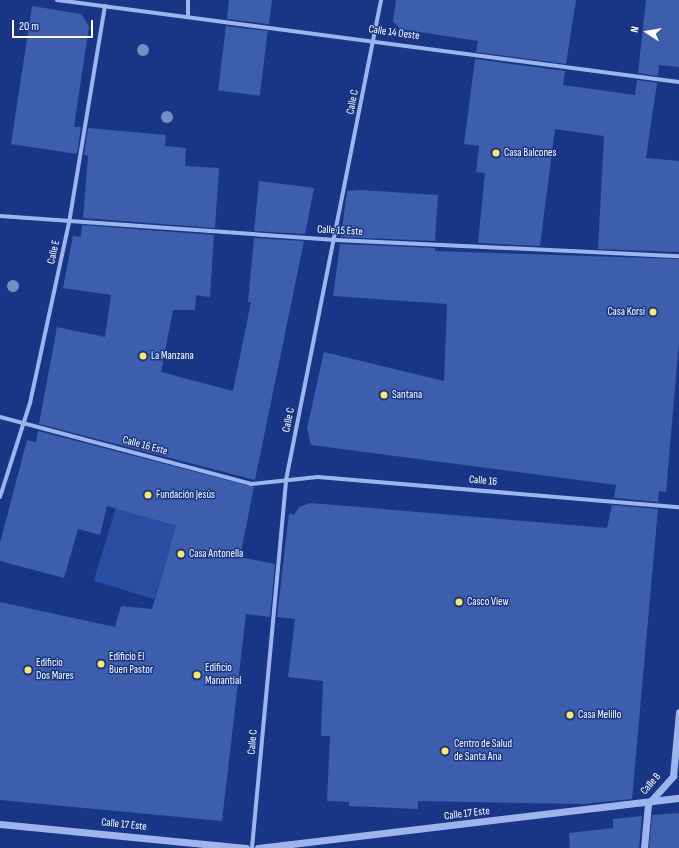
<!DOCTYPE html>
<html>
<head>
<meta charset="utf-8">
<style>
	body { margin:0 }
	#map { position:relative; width:679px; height:848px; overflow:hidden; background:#183685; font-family:"Sofia Sans Condensed",sans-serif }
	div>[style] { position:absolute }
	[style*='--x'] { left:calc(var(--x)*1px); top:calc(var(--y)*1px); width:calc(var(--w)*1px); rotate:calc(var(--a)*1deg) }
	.green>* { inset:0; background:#2b4ea3; transform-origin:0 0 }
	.building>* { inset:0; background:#3d5dad; transform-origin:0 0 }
	.minor>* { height:4px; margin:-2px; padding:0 2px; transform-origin:2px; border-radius:2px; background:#9eb5ec }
	.tertiary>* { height:7px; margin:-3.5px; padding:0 3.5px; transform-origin:3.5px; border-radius:3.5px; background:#9eb5ec }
	.trees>* { width:12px; height:12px; margin:-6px; border-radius:50%; background:#768cc5 }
	.dots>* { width:11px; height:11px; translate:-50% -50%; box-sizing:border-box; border:2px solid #183685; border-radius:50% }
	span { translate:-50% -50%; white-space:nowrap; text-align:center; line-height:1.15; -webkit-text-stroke:3px #183685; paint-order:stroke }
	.street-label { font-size:11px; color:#fff }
	.poi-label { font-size:11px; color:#fff }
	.left { translate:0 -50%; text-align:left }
	.right { translate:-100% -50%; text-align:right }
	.north { position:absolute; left:627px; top:12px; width:40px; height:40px; -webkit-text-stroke:3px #183685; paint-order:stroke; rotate:282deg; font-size:11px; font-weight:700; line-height:16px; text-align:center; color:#fff }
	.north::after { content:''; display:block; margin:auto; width:14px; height:18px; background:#fff; clip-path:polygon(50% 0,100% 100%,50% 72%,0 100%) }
	.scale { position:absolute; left:12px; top:20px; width:81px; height:18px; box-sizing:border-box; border:2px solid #fff; border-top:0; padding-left:5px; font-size:12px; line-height:14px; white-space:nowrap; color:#fff; -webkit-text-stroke:3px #183685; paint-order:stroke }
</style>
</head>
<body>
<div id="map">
	<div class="green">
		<i style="left:116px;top:508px;width:63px;height:76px;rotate:17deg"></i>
	</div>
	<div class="building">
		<i style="clip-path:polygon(229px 0,272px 0,269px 24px,227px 19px)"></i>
		<i style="clip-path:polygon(396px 0,576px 0,566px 64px,476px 52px,478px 41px,400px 29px,393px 21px)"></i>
		<i style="clip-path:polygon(646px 0,679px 0,679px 67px,659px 65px,658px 76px,638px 73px)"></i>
		<i style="clip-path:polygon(32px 6px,81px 14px,89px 26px,74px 127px,81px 127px,77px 154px,11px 144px)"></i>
		<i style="left:226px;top:26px;width:42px;height:65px;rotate:7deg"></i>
		<i style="clip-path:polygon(475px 59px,565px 71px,563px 85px,635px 95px,637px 80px,657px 83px,646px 158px,679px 161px,679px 252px,598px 249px,604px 136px,555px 129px,540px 246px,478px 243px,485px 173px,476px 172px,479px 146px,464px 144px)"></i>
		<i style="clip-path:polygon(88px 128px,166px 135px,165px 146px,186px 148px,185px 166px,219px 168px,215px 228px,83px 218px,88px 156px,84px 155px)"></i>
		<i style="clip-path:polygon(259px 181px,314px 188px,305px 234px,254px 231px)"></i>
		<i style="clip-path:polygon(361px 190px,438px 195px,435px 241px,341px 237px,347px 191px)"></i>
		<i style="clip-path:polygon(82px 225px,214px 235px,210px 297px,196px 295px,195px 310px,173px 310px,161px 372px,233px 391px,251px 302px,248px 302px,254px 238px,304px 241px,255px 480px,39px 424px,57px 327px,105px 337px,111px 295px,63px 288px,73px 236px,81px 237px)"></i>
		<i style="clip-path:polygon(340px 244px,435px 248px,435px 251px,679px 259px,679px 342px,666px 492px,659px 491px,658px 502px,614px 498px,616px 485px,311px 445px,307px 428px,324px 352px,444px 381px,447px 304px,333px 296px)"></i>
		<i style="clip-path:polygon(38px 431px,254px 487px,240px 557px,275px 564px,270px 617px,246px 614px,222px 821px,0 800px,0 602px,115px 627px,121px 606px,152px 609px,176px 526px,107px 506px,100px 535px,78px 529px,64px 578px,0 561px,0 543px,27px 440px,36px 442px)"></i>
		<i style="clip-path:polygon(311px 503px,607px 528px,612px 505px,658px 509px,632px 799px,583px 804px,418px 801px,418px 809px,349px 806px,349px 802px,327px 801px,330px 736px,321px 736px,323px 681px,288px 677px,295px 619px,277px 617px,289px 513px,294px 515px,299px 507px)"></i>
		<i style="clip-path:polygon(679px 813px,679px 848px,649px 848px,652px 815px)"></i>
		<i style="clip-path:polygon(642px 816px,639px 848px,570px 848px,569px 833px,613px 828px,613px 819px)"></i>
	</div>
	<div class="minor">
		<i style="--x:57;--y:0;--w:627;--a:7.51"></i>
		<i style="--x:188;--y:15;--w:15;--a:-90"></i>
		<i style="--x:0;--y:216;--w:337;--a:4.1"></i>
		<i style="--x:336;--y:240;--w:343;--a:2.7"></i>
		<i style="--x:0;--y:417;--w:260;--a:14.9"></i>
		<i style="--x:251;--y:484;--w:67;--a:-6"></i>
		<i style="--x:318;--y:477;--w:362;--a:4.8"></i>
		<i style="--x:0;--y:497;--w:99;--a:-72.3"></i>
		<i style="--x:30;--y:403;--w:184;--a:-77.8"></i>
		<i style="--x:69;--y:223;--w:220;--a:-80.6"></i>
		<i style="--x:252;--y:848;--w:370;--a:-84.7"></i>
		<i style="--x:286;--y:480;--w:489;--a:-78.8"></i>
	</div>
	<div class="tertiary">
		<i style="--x:0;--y:824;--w:247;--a:5.6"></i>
		<i style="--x:258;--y:848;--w:424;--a:-6.8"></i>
		<i style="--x:644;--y:848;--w:44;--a:-84.8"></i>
		<i style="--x:648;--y:804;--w:38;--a:-48"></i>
		<i style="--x:673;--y:776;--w:64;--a:-84.6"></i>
	</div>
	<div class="trees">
		<i style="left:143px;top:50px"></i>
		<i style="left:167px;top:117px"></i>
		<i style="left:13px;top:286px"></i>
	</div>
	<div class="dots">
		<i style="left:496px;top:153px;background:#ffe959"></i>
		<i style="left:653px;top:312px;background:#ffe959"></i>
		<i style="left:143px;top:356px;background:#ffe959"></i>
		<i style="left:384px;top:395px;background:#ffe959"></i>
		<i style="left:148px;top:495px;background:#ffe959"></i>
		<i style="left:181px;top:554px;background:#ffe959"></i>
		<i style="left:459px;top:602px;background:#ffe959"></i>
		<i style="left:101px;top:664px;background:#ffe959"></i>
		<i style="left:28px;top:670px;background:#ffe959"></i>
		<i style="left:197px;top:675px;background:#ffe959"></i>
		<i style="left:570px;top:715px;background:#ffe959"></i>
		<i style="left:445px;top:751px;background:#ffe959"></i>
	</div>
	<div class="street-label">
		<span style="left:394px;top:33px;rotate:8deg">Calle 14 Oeste</span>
		<span style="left:353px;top:102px;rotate:-79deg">Calle C</span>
		<span style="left:340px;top:231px;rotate:3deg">Calle 15 Este</span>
		<span style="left:54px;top:252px;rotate:-78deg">Calle E</span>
		<span style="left:289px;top:420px;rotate:-78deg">Calle C</span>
		<span style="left:145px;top:446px;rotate:15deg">Calle 16 Este</span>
		<span style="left:483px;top:481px;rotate:5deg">Calle 16</span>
		<span style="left:253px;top:742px;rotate:-85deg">Calle C</span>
		<span style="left:651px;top:784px;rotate:-49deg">Calle B</span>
		<span style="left:467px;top:814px;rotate:-7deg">Calle 17 Este</span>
		<span style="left:124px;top:825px;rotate:6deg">Calle 17 Este</span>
	</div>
	<div class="poi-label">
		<span class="left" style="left:504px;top:153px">Casa Balcones</span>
		<span class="right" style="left:645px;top:312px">Casa Korsi</span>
		<span class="left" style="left:151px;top:356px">La Manzana</span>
		<span class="left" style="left:392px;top:395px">Santana</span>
		<span class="left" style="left:156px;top:495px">Fundación Jesús</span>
		<span class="left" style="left:189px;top:554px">Casa Antonella</span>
		<span class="left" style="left:467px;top:602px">Casco View</span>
		<span class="left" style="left:109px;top:664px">Edificio El<br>Buen Pastor</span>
		<span class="left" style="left:36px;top:670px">Edificio<br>Dos Mares</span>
		<span class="left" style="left:205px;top:675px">Edificio<br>Manantial</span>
		<span class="left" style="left:578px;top:715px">Casa Melillo</span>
		<span class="left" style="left:454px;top:751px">Centro de Salud<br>de Santa Ana</span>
	</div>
	<div class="north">N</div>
	<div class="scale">20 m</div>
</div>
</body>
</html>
